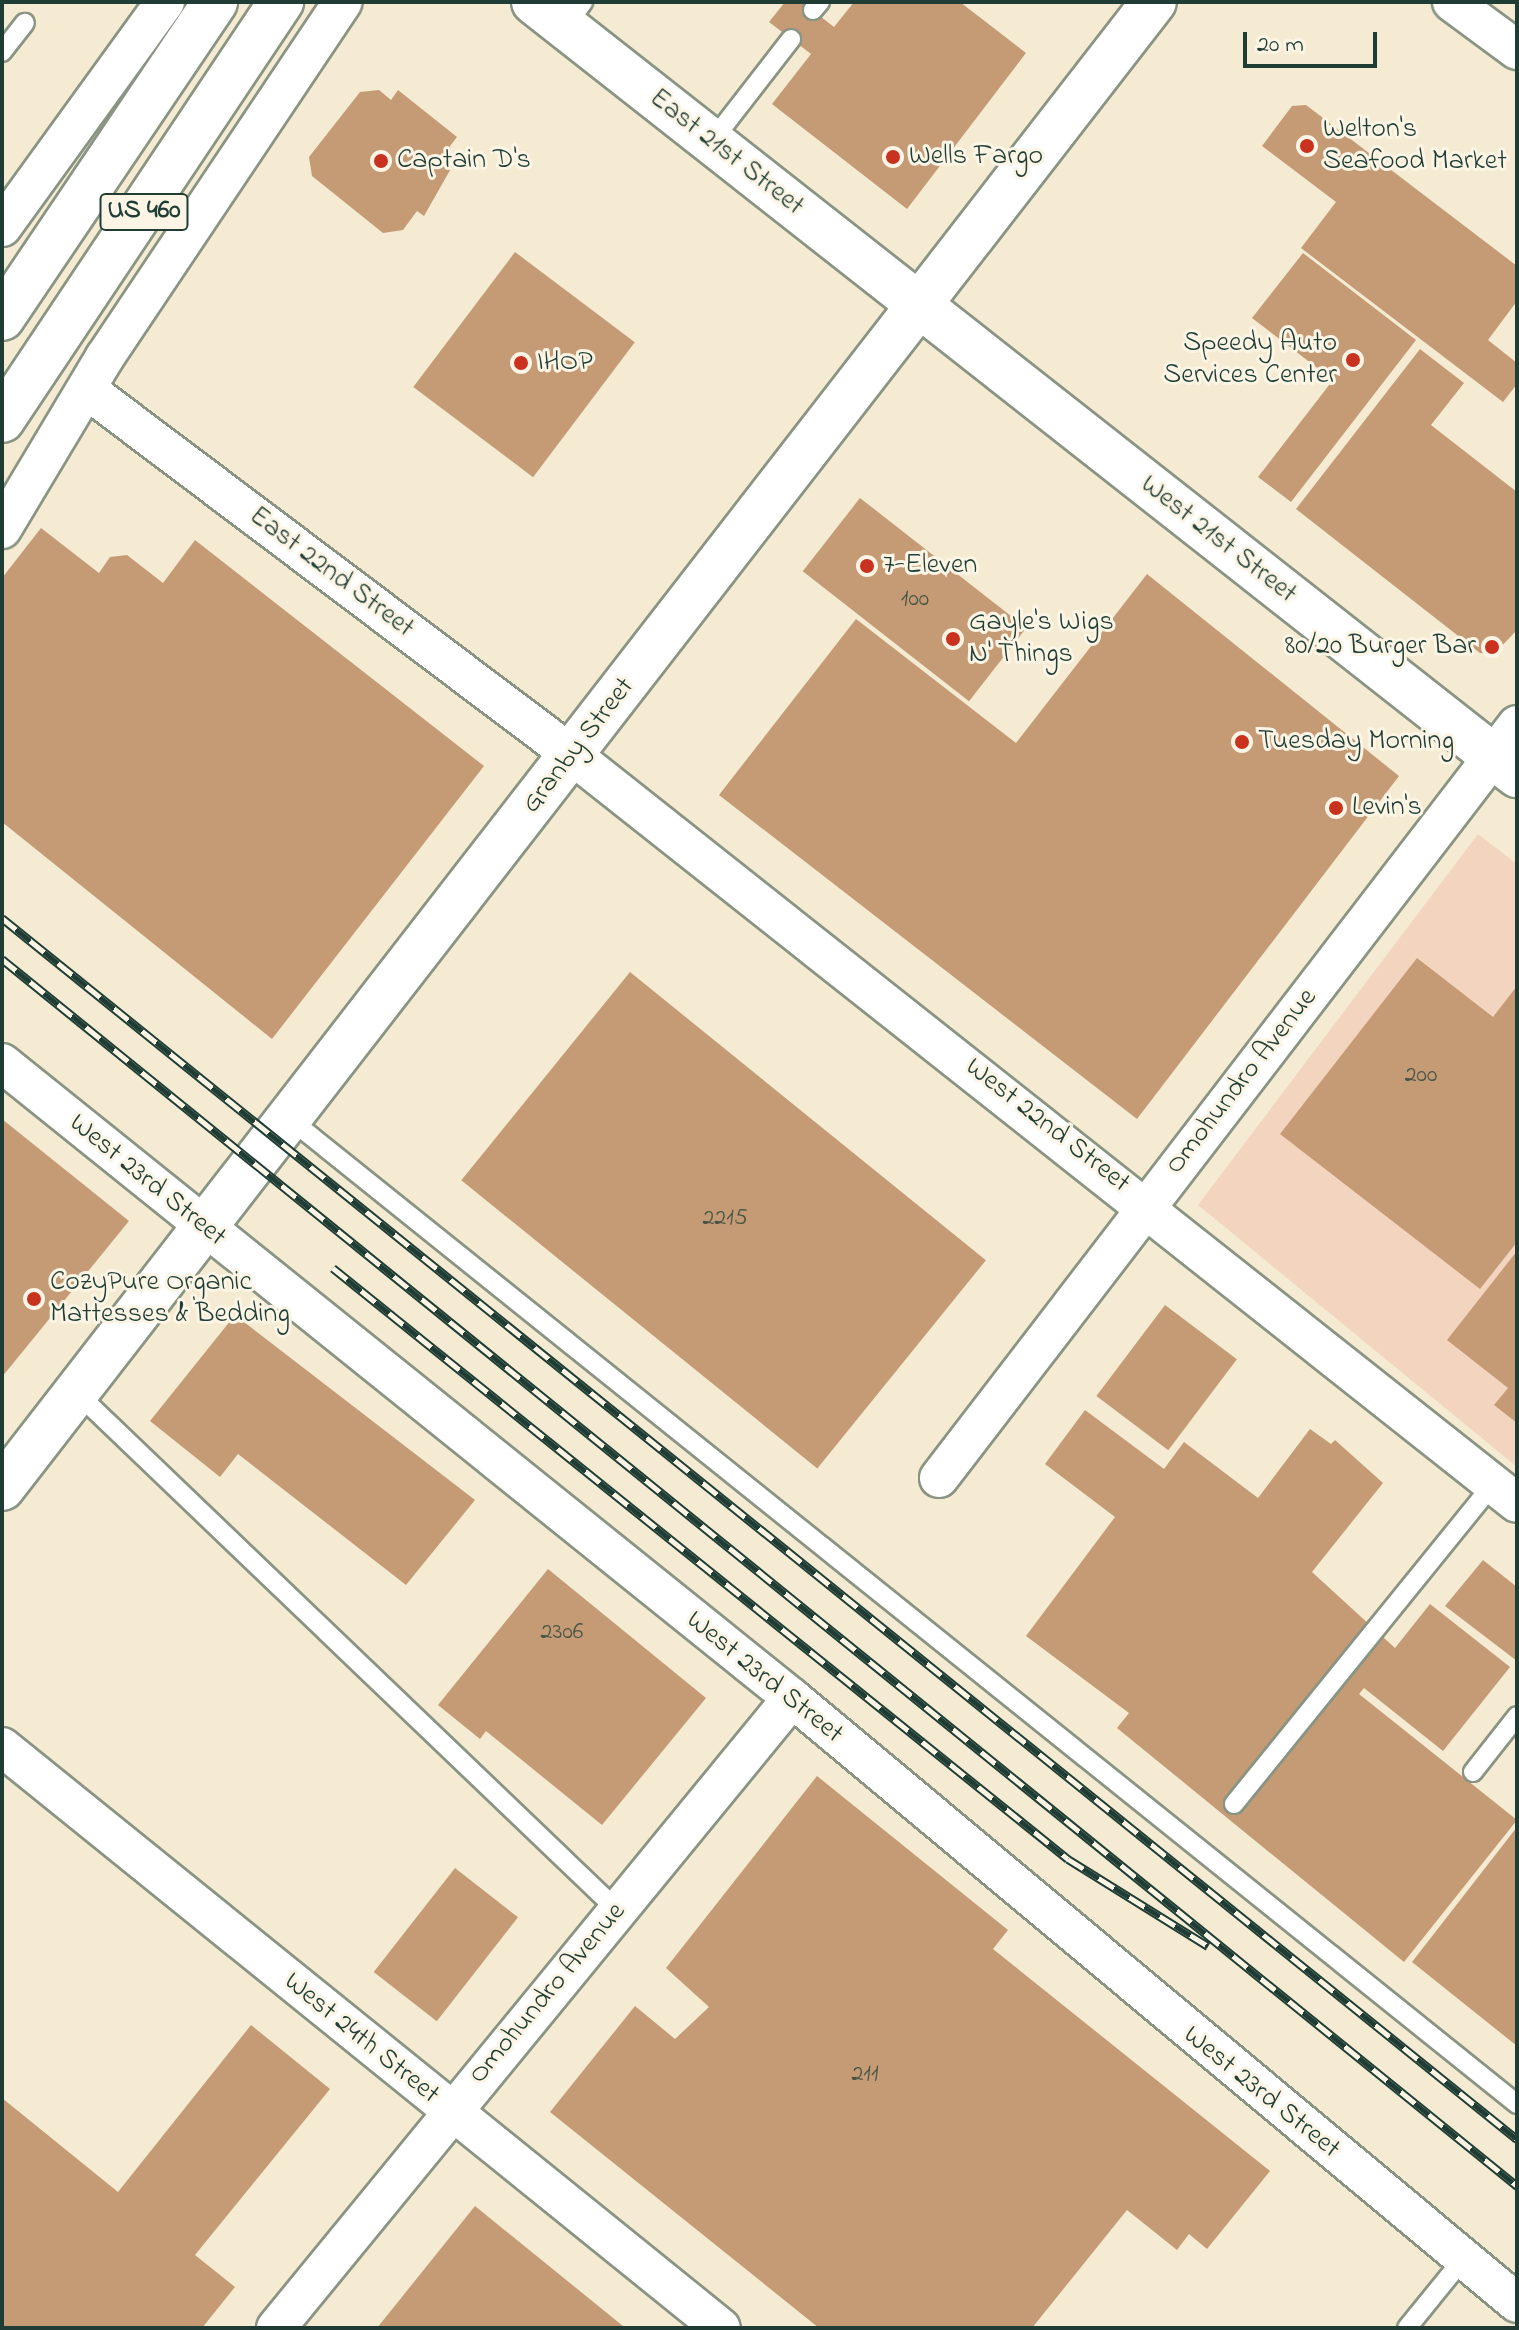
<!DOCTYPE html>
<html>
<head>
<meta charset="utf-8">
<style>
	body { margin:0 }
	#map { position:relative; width:1519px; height:2330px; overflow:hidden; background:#f4ebd2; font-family:"Indie Flower",sans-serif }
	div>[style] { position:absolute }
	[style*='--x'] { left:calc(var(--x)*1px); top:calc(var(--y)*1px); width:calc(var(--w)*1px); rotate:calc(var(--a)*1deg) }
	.built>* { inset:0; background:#f3d4bf }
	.building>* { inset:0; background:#c59b76; transform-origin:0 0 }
	.roads { filter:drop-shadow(2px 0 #8a9483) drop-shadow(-2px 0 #8a9483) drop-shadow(0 2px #8a9483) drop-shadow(0 -2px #8a9483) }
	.service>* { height:18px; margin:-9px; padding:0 9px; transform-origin:9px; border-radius:9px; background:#fff }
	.minor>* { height:38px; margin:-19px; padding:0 19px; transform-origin:19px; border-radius:19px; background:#fff }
	.tertiary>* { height:44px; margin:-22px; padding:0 22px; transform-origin:22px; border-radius:22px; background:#fff }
	.secondary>* { height:44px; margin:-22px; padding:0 22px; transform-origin:22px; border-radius:22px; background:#fff }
	.primary>* { height:44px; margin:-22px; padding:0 22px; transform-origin:22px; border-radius:22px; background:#fff }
	.rail>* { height:9px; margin-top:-4.5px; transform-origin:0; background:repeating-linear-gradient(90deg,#fcf5e5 0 18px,#1f3d34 0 36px); box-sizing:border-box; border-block:2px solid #1f3d34 }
	.dots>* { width:22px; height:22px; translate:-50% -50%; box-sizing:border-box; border:4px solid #fcf5e5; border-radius:50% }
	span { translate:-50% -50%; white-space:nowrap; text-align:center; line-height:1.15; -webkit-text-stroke:6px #fcf5e5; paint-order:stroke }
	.number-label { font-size:24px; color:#485444 }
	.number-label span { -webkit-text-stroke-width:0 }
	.shield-label span { padding:2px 6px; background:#fcf5e5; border:2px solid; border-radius:6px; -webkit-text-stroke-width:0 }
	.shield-label { font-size:26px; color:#1f3d34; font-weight:700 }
	.poi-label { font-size:28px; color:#1f3d34 }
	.left { translate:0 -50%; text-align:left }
	.right { translate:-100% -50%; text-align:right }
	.street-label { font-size:28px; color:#1f3d34 }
	.frame { position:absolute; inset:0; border:4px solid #1f3d34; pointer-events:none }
	.scale { position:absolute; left:1243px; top:32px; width:134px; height:36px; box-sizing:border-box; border:4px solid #1f3d34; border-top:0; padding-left:10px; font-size:24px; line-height:28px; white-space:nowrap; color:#1f3d34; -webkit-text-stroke:6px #fcf5e5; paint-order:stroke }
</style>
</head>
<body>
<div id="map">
	<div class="built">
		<i style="clip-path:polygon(1478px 834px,1517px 864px,1517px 1467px,1198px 1205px)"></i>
	</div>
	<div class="building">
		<i style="clip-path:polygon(785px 2px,802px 2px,834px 27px,854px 2px,960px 2px,1026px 53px,907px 209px,772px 104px,811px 54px,769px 22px)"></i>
		<i style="clip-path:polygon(379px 90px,391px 100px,398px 90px,457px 137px,450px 146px,453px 165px,424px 216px,417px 211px,403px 230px,383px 233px,312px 176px,309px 157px,360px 92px)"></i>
		<i style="clip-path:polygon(1306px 105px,1517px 266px,1517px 301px,1488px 340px,1517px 363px,1517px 384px,1503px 402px,1301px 248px,1336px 202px,1262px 146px,1292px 106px)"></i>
		<i style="left:515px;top:252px;width:150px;height:169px;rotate:37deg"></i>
		<i style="clip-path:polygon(1303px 253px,1416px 340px,1291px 502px,1258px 477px,1333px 380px,1252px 318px)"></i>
		<i style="clip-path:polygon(1420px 349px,1464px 383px,1431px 425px,1517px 492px,1517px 630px,1494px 654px,1480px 653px,1296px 509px)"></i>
		<i style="left:860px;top:498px;width:211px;height:93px;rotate:38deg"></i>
		<i style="clip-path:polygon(41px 528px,99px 573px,110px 557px,127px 555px,163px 583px,195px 540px,484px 766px,272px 1039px,2px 822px,2px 578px)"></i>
		<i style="clip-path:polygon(1147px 574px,1399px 776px,1137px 1119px,719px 795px,856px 619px,1016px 743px)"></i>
		<i style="clip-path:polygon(1417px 958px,1493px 1017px,1517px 986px,1517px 1242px,1480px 1289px,1280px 1134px)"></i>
		<i style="left:630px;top:972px;width:458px;height:268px;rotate:39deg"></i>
		<i style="clip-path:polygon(2px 1119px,129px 1221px,2px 1377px)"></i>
		<i style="clip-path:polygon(1517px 1251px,1517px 1423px,1494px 1405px,1508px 1388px,1447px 1340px)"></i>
		<i style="left:1165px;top:1305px;width:90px;height:114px;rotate:37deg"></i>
		<i style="clip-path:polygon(235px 1315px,475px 1500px,406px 1585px,238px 1454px,220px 1477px,150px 1421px)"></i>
		<i style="clip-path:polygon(1085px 1410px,1164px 1469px,1184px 1442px,1258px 1498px,1310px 1429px,1331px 1444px,1335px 1440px,1383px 1483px,1312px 1572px,1395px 1648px,1430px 1604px,1510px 1667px,1443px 1751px,1364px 1688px,1359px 1694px,1517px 1820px,1404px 1962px,1117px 1728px,1129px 1713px,1026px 1636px,1115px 1517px,1045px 1464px)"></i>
		<i style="clip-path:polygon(1483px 1560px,1517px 1587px,1517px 1661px,1445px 1606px)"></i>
		<i style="clip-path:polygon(548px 1569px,706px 1698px,602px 1825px,486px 1731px,480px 1739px,438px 1705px)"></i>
		<i style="clip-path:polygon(817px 1776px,1008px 1930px,993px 1949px,1270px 2171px,1207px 2249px,1189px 2234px,1177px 2250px,1127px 2210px,1032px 2328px,819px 2328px,550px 2112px,635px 2006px,675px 2039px,709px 2007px,666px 1968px)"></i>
		<i style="clip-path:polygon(1517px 1827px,1517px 2046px,1412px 1962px)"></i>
		<i style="left:455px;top:1868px;width:80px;height:132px;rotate:38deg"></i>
		<i style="clip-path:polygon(251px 2025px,330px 2089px,195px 2255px,235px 2287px,202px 2328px,2px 2328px,2px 2098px,118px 2192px)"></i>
		<i style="clip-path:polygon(475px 2206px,623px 2326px,377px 2328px)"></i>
	</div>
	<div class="roads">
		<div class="service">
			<i style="--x:813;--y:10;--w:11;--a:-49"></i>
			<i style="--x:565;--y:27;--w:31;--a:-54"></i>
			<i style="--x:2;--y:52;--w:37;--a:-52"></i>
			<i style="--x:712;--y:141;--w:129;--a:-52.2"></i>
			<i style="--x:291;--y:1120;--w:1572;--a:38.75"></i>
			<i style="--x:77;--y:1393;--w:748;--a:43.75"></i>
			<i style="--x:1473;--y:1772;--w:71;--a:-51.8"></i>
			<i style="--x:1234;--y:1804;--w:412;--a:-51"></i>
			<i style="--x:1407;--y:2328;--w:89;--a:-50.9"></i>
		</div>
		<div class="minor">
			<i style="--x:1452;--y:2;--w:81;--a:36.4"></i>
			<i style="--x:2;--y:227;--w:278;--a:-54.1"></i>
			<i style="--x:90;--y:392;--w:603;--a:36.98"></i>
			<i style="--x:572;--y:755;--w:1205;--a:38.36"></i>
			<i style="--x:2;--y:529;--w:200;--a:-59.1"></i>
			<i style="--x:105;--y:357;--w:427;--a:-56.2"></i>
			<i style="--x:2;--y:1063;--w:1014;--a:38.79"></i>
			<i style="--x:792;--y:1698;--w:944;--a:39.84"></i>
			<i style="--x:939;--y:1478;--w:949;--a:-52.49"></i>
			<i style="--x:2;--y:1747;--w:924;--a:38.94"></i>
			<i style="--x:276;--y:2328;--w:814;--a:-50.68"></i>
		</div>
		<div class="tertiary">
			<i style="--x:2;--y:1488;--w:1880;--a:-52.22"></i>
		</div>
		<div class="secondary">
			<i style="--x:534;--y:2;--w:1251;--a:38.18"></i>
		</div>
		<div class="primary">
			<i style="--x:2;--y:318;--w:381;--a:-56"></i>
			<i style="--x:2;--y:420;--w:503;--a:-56.28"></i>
		</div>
	</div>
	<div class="rail">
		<i style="--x:2;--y:918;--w:1946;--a:38.87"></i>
		<i style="--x:2;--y:959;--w:1950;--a:39"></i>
		<i style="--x:333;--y:1268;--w:943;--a:38.8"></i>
		<i style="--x:1068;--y:1859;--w:165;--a:31.9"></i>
	</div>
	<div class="dots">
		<i style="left:1307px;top:146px;background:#c8321e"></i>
		<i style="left:893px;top:157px;background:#c8321e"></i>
		<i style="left:381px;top:161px;background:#c8321e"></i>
		<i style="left:1353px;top:360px;background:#c8321e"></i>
		<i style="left:521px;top:363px;background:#c8321e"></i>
		<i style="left:867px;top:566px;background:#c8321e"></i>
		<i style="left:953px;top:639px;background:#c8321e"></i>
		<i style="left:1492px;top:647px;background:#c8321e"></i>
		<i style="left:1242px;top:742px;background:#c8321e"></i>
		<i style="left:1336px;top:808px;background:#c8321e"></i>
		<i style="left:34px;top:1299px;background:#c8321e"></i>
	</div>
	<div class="number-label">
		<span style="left:915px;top:600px">100</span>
		<span style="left:1421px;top:1076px">200</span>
		<span style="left:725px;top:1219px">2215</span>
		<span style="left:562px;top:1633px">2306</span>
		<span style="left:865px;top:2075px">211</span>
	</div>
	<div class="shield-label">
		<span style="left:144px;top:212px">US 460</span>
	</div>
	<div class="poi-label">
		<span class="left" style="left:1323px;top:146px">Welton's<br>Seafood Market</span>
		<span class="left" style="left:909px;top:157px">Wells Fargo</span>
		<span class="left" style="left:397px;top:161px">Captain D's</span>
		<span class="right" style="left:1337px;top:360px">Speedy Auto<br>Services Center</span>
		<span class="left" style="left:537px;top:363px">IHOP</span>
		<span class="left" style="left:883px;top:566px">7-Eleven</span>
		<span class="left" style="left:969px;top:639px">Gayle's Wigs<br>N' Things</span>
		<span class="right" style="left:1476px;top:647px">80/20 Burger Bar</span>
		<span class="left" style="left:1258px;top:742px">Tuesday Morning</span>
		<span class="left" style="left:1352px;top:808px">Levin's</span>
		<span class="left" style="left:50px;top:1299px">CozyPure Organic<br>Mattesses &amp; Bedding</span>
	</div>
	<div class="street-label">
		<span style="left:726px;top:153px;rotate:38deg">East 21st Street</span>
		<span style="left:1218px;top:540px;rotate:38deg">West 21st Street</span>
		<span style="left:331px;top:573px;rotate:37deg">East 22nd Street</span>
		<span style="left:579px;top:746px;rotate:-52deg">Granby Street</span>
		<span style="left:1242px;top:1082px;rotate:-52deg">Omohundro Avenue</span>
		<span style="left:1047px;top:1126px;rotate:38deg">West 22nd Street</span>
		<span style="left:147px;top:1181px;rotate:39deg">West 23rd Street</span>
		<span style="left:764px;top:1678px;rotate:39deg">West 23rd Street</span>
		<span style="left:548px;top:1994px;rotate:-50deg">Omohundro Avenue</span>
		<span style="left:361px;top:2039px;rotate:39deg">West 24th Street</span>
		<span style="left:1261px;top:2093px;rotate:39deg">West 23rd Street</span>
	</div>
	<div class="frame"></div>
	<div class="scale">20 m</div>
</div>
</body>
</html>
